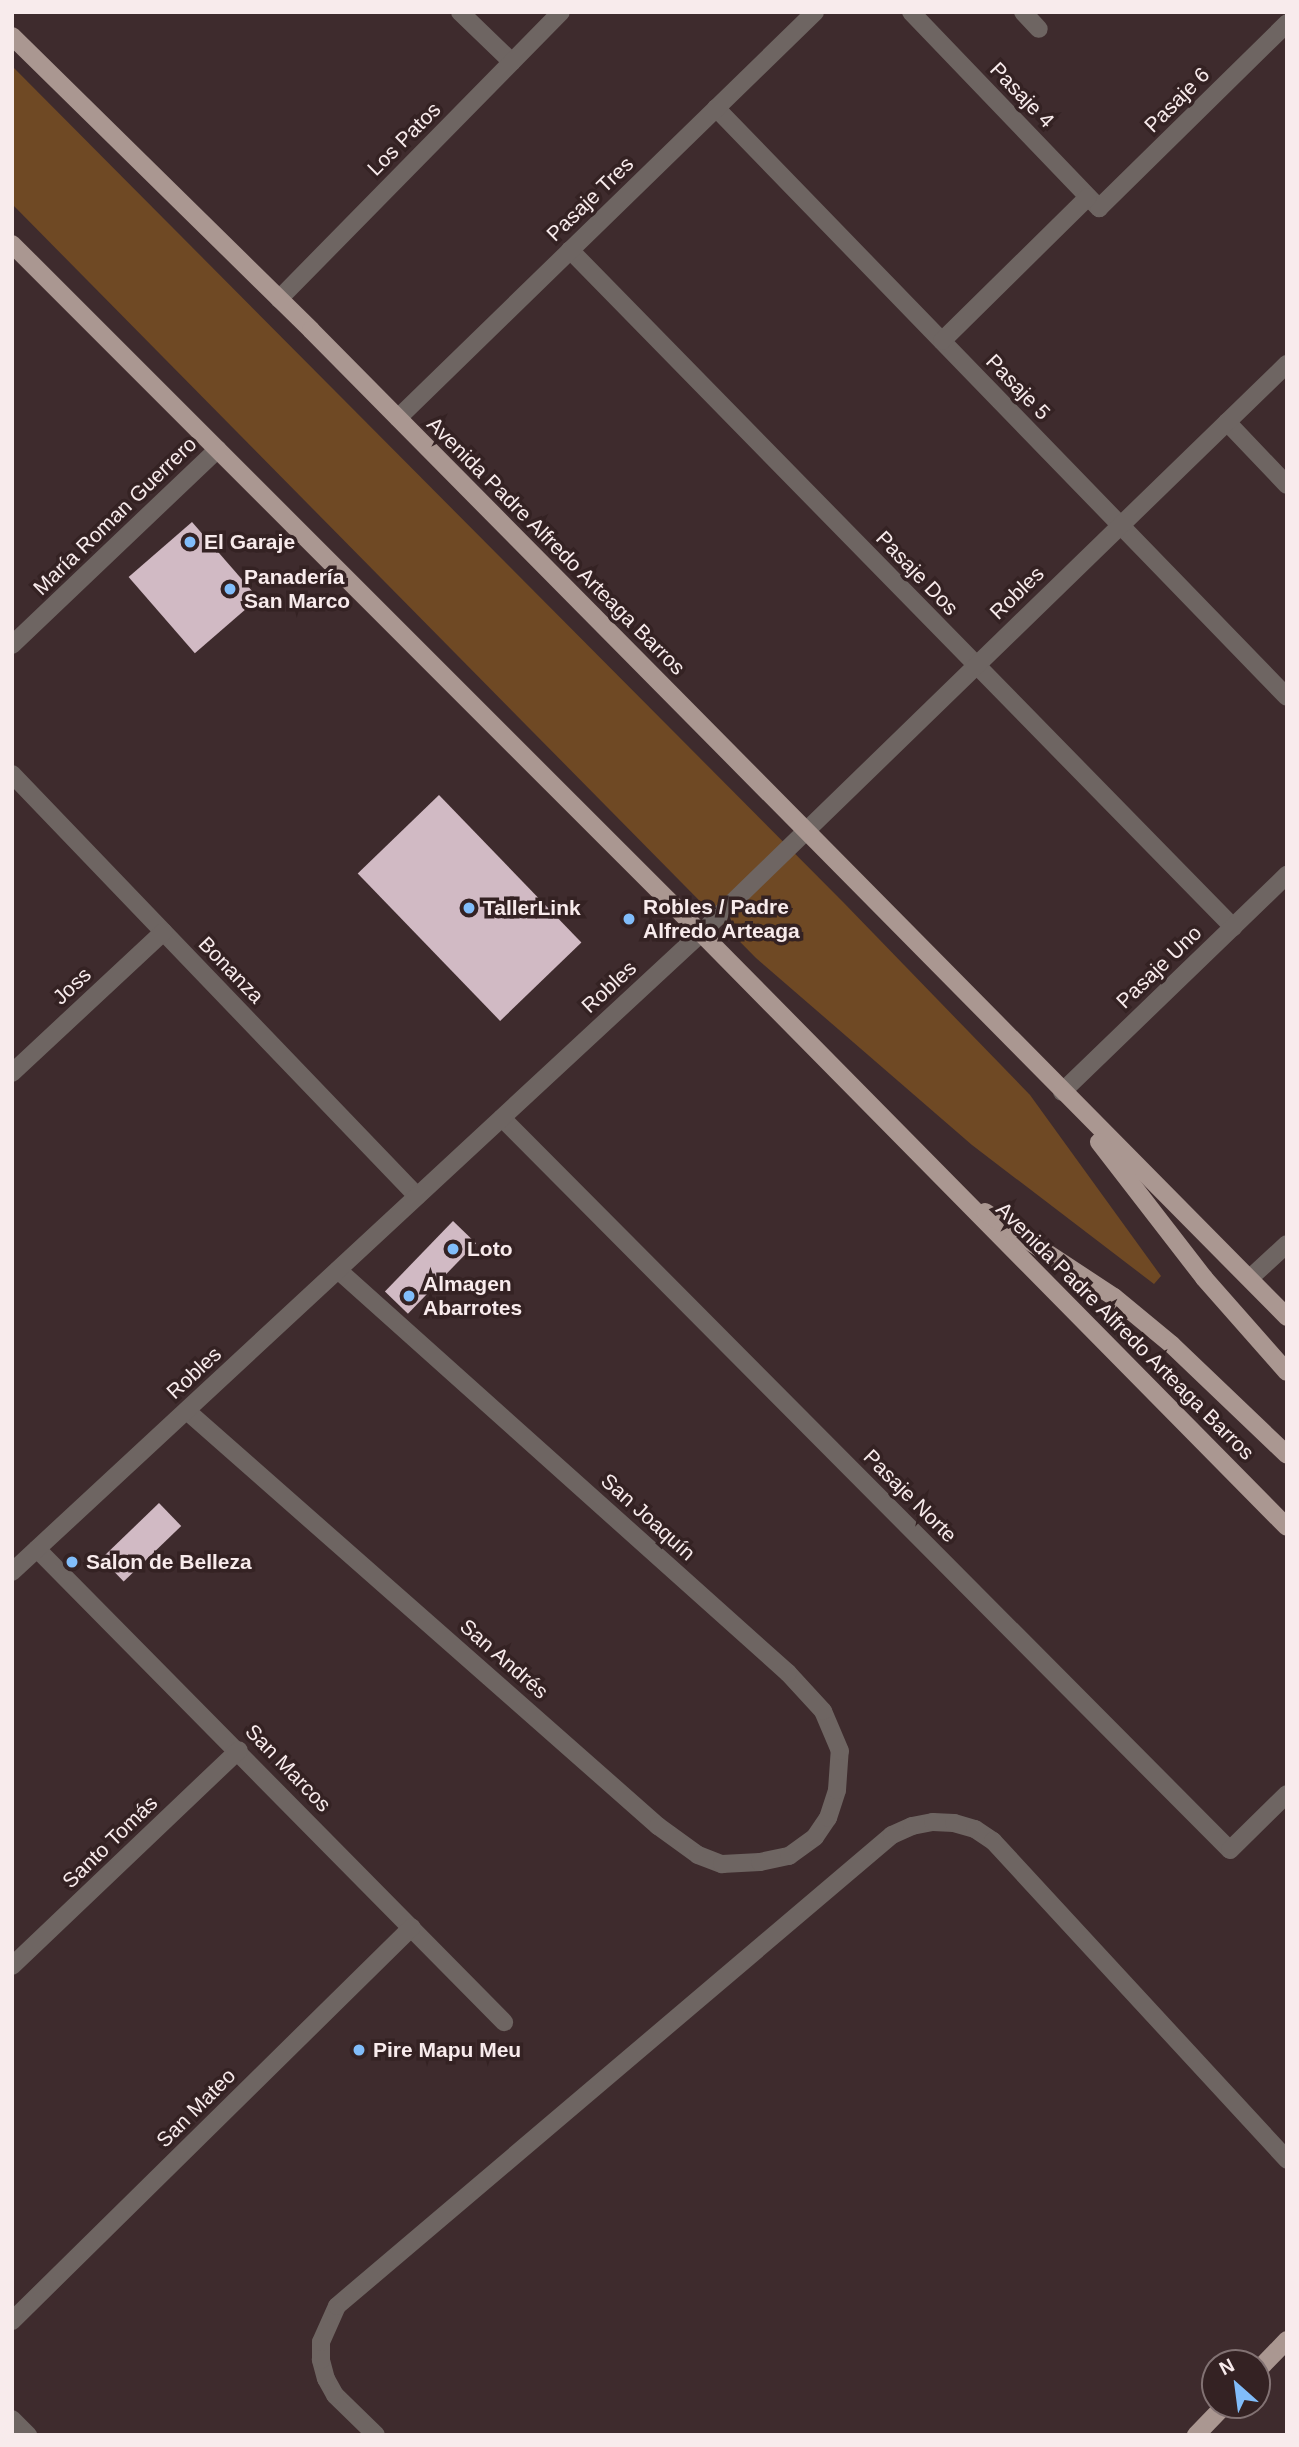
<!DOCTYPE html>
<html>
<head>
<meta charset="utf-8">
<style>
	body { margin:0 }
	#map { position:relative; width:1299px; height:2447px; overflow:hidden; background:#3e2b2d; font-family:Arial,sans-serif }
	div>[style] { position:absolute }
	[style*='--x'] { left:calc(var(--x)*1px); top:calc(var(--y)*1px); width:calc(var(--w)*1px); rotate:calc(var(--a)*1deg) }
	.green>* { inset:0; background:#6f4924 }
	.building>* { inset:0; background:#d1bac4; transform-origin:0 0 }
	.minor>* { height:18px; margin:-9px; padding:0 9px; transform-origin:9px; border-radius:9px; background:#6e6562 }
	.major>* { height:18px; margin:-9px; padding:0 9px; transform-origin:9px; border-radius:9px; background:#aa9791 }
	.dots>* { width:19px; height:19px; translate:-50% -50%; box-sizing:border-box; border:4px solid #342223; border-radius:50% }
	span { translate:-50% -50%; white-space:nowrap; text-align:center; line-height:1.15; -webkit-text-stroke:7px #342223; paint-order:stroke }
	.street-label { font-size:21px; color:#f8ebec }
	.poi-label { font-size:21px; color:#f8ebec; font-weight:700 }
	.left { translate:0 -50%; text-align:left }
	.frame { position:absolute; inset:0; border:14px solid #f8ebec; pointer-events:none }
	.north { position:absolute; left:1201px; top:2349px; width:70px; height:70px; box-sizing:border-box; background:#342223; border:2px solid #827273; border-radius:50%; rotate:332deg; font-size:19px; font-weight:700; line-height:28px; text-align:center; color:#f8ebec }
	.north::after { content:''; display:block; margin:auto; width:24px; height:32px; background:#81bdfa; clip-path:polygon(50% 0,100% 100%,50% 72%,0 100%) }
</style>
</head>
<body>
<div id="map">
	<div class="green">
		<i style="clip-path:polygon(12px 66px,843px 902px,1030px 1095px,1161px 1276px,1154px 1284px,972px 1145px,756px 958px,12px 204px)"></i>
	</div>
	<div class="building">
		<i style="left:192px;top:522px;width:101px;height:84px;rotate:49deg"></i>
		<i style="left:439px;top:795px;width:205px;height:113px;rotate:46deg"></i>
		<i style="left:453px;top:1221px;width:32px;height:98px;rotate:44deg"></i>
		<i style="left:159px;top:1503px;width:32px;height:80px;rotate:46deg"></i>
	</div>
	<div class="minor">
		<i style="--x:460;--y:12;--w:72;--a:43.9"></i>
		<i style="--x:911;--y:12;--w:272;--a:46.2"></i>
		<i style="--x:1099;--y:208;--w:264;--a:-44.5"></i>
		<i style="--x:1023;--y:12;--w:23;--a:47"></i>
		<i style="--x:716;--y:108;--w:820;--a:45.89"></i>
		<i style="--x:570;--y:250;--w:948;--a:45.6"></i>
		<i style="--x:279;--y:299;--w:402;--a:-45.5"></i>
		<i style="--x:942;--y:341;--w:205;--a:-44.6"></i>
		<i style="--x:398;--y:418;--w:582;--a:-44.23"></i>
		<i style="--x:1227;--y:422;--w:87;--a:46.4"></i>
		<i style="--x:12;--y:645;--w:284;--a:-43.6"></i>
		<i style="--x:12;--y:774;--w:585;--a:46.18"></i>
		<i style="--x:12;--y:1073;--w:207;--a:-43"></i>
		<i style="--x:1062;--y:1092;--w:313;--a:-44"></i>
		<i style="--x:502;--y:1118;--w:1032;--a:45.16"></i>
		<i style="--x:1230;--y:1850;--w:80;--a:-44.5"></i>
		<i style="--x:1250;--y:1278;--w:50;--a:-42.6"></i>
		<i style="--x:187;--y:1411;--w:628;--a:41.38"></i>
		<i style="--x:658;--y:1826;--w:49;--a:35.9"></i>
		<i style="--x:698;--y:1855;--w:26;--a:21"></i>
		<i style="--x:722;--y:1864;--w:38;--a:-3"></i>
		<i style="--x:760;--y:1862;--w:30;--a:-12"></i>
		<i style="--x:789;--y:1856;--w:32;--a:-36"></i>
		<i style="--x:815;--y:1837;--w:23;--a:-56"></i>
		<i style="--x:828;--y:1818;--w:29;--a:-72"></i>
		<i style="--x:837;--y:1790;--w:39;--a:-86"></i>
		<i style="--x:840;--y:1751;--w:43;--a:-113"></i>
		<i style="--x:823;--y:1711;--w:52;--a:-132.6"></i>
		<i style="--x:788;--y:1673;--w:604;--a:-138.15"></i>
		<i style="--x:37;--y:1549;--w:665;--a:45.37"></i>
		<i style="--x:12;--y:1572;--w:940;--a:-42.84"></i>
		<i style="--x:701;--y:933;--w:817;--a:-44.16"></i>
		<i style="--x:12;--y:1966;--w:313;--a:-43.6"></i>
		<i style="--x:12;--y:2321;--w:561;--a:-44.57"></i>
		<i style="--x:12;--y:2419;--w:23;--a:45"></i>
		<i style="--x:376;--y:2435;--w:57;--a:-135.7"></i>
		<i style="--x:335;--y:2395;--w:18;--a:-119"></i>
		<i style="--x:326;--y:2379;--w:20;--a:-105"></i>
		<i style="--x:321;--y:2360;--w:18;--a:-90"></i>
		<i style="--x:321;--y:2342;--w:39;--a:-66"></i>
		<i style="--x:337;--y:2306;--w:728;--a:-40.32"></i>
		<i style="--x:892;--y:1835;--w:22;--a:-24"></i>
		<i style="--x:912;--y:1826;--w:21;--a:-11"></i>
		<i style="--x:933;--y:1822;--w:21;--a:3"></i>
		<i style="--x:954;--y:1823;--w:22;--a:16"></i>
		<i style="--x:975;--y:1829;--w:22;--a:34"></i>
		<i style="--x:993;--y:1841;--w:434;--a:47.3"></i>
	</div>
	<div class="major">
		<i style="--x:12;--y:36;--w:419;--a:44.5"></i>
		<i style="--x:311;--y:330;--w:1388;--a:45.32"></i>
		<i style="--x:12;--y:244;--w:974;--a:45"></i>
		<i style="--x:701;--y:933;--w:834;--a:45.39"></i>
		<i style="--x:1099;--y:1142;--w:172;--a:52.3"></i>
		<i style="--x:1204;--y:1278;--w:125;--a:48.6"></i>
		<i style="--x:985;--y:1212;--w:154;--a:33.4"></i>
		<i style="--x:1114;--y:1297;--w:75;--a:39.6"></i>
		<i style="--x:1172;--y:1345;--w:159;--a:43.7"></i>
		<i style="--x:1257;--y:2371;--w:43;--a:-45.9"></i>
		<i style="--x:1196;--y:2435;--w:42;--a:-46"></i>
	</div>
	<div class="dots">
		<i style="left:190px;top:542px;background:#81bdfa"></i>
		<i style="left:230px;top:589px;background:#81bdfa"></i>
		<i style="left:469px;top:908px;background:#81bdfa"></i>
		<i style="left:629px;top:919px;background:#81bdfa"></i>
		<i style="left:453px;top:1249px;background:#81bdfa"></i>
		<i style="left:409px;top:1296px;background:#81bdfa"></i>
		<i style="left:72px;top:1562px;background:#81bdfa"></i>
		<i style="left:359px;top:2050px;background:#81bdfa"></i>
	</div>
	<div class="street-label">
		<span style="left:1022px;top:95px;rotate:46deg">Pasaje 4</span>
		<span style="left:1177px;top:100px;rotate:-45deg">Pasaje 6</span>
		<span style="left:404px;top:139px;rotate:-45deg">Los Patos</span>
		<span style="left:590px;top:199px;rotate:-44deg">Pasaje Tres</span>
		<span style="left:1018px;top:387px;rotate:46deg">Pasaje 5</span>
		<span style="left:115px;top:516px;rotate:-44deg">María Roman Guerrero</span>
		<span style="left:556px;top:546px;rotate:45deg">Avenida Padre Alfredo Arteaga Barros</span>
		<span style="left:917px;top:573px;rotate:46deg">Pasaje Dos</span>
		<span style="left:1017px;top:593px;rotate:-44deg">Robles</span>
		<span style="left:1159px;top:967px;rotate:-44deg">Pasaje Uno</span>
		<span style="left:231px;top:970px;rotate:46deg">Bonanza</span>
		<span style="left:72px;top:986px;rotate:-43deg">Joss</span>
		<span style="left:609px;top:987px;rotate:-43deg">Robles</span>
		<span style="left:1125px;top:1331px;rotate:45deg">Avenida Padre Alfredo Arteaga Barros</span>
		<span style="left:194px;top:1373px;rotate:-43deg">Robles</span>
		<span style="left:910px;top:1496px;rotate:45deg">Pasaje Norte</span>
		<span style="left:648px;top:1517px;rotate:42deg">San Joaquín</span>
		<span style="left:504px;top:1659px;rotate:41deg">San Andrés</span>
		<span style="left:288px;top:1768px;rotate:46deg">San Marcos</span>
		<span style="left:110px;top:1842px;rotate:-44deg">Santo Tomás</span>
		<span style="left:196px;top:2108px;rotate:-45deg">San Mateo</span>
	</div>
	<div class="poi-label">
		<span class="left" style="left:204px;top:542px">El Garaje</span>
		<span class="left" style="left:244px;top:589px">Panadería<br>San Marco</span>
		<span class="left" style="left:643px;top:919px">Robles / Padre<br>Alfredo Arteaga</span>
		<span class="left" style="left:483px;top:908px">TallerLink</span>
		<span class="left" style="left:467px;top:1249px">Loto</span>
		<span class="left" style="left:423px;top:1296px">Almagen<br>Abarrotes</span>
		<span class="left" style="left:86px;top:1562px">Salon de Belleza</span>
		<span class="left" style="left:373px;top:2050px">Pire Mapu Meu</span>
	</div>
	<div class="frame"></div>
	<div class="north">N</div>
</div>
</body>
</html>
